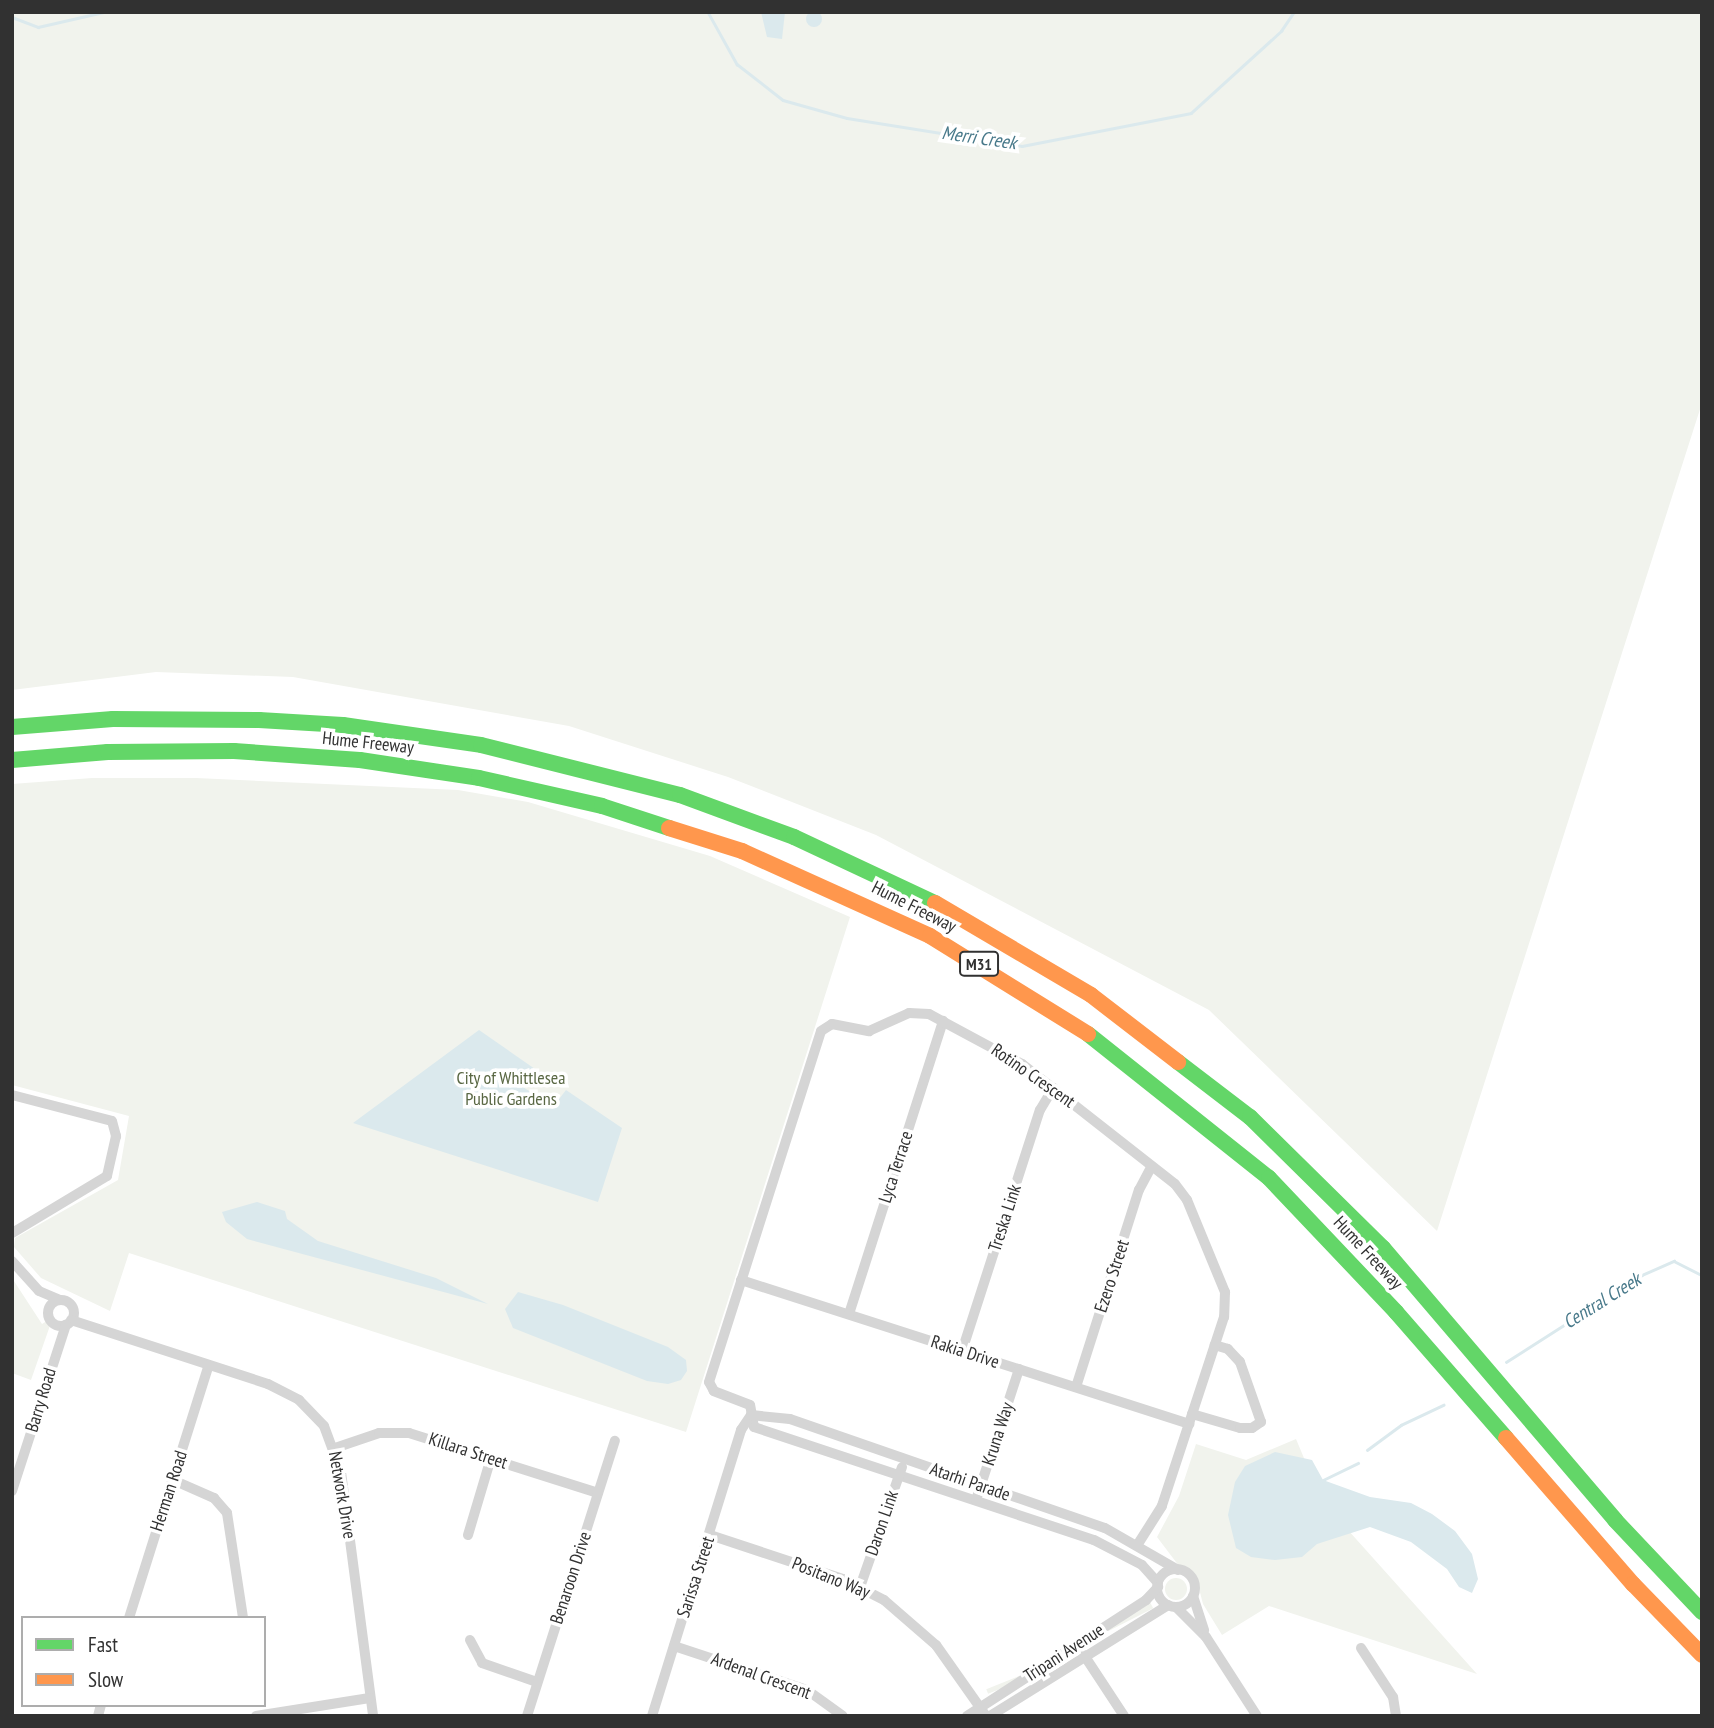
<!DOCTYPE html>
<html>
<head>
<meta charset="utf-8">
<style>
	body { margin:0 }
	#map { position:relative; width:1714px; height:1728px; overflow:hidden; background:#fff; font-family:"PT Sans Narrow",sans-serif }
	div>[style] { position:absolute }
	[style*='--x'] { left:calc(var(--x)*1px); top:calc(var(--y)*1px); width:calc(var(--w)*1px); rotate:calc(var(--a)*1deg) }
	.green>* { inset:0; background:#f1f3ed; transform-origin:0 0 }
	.round { border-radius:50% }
	.water>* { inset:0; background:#dbe9ed }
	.stream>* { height:2.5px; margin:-1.25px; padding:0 1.25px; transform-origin:1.25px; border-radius:1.25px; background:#dbe9ed }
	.street>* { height:10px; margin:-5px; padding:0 5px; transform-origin:5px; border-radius:5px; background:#d5d5d5 }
	.street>.ring { margin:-5px; padding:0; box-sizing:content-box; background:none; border:10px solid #d5d5d5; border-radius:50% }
	.fast>* { height:16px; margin:-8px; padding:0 8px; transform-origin:8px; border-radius:8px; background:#63d668 }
	.slow>* { height:16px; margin:-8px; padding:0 8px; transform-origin:8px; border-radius:8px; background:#ff974d }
	span { translate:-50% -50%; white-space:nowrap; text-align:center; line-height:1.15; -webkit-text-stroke:7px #fff; paint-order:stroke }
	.shield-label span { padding:2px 5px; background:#fff; border:2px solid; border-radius:5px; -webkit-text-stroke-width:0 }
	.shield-label { font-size:16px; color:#313131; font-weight:700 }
	.street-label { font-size:18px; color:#313131 }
	.park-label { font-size:18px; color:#596743 }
	.water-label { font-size:19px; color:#48798a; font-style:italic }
	.frame { position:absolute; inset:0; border:14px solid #313131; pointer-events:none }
	.legend { position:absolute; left:21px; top:1616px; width:245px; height:91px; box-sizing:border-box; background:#fff; border:2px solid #adadad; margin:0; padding:9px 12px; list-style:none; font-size:21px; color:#313131 }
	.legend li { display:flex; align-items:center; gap:14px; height:35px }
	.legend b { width:35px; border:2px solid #adadad }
</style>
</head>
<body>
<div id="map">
	<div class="green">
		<i style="clip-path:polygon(12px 12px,1702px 12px,1702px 403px,1437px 1231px,1209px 1010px,876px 835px,728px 777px,569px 726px,293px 677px,156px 672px,12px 690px)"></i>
		<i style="clip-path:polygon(92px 778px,196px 778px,458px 790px,528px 802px,710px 856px,850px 917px,686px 1432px,129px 1253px,110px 1311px,41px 1278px,14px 1247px,15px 1238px,118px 1180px,129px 1116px,12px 1085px,12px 784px)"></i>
		<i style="clip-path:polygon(12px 1278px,42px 1324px,53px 1317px,31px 1380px,12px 1373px)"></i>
		<i style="clip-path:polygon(1296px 1439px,1322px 1501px,1477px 1674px,1269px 1606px,1222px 1635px,1203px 1604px,1196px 1577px,1179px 1566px,1157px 1537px,1179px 1496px,1196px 1444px,1246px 1460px)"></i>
		<i class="round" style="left:1165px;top:1578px;width:22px;height:22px"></i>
		<i style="left:1150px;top:1602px;width:7px;height:67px;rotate:63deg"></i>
		<i style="left:1066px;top:1657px;width:5px;height:86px;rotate:68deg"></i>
	</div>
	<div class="water">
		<i class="round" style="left:806px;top:11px;width:16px;height:16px"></i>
		<i style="clip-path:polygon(761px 12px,785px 12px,782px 39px,767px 37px)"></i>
		<i style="clip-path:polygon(479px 1030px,535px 1069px,523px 1087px,553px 1107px,566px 1090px,622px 1128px,598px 1202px,353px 1123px)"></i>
		<i style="clip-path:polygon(257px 1202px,285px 1211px,287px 1219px,318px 1241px,436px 1278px,488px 1304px,247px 1239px,226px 1222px,222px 1212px)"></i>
		<i style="clip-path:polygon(518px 1292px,563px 1305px,668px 1347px,686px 1360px,687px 1371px,681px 1380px,668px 1384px,647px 1381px,513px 1328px,505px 1309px)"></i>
		<i style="clip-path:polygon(1275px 1452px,1312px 1460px,1323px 1480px,1370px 1497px,1411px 1503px,1432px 1514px,1455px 1531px,1472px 1554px,1478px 1579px,1472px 1593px,1459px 1587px,1447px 1569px,1411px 1542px,1370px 1527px,1317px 1544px,1302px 1557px,1275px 1560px,1251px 1557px,1236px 1548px,1228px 1515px,1235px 1482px,1245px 1466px)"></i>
	</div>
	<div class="stream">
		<i style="--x:708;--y:12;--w:60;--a:60.9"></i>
		<i style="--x:737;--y:64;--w:58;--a:38"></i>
		<i style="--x:783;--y:100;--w:66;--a:15.7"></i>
		<i style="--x:847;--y:118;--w:177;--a:9.1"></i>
		<i style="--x:1022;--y:146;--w:172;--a:-11"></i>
		<i style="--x:1191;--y:113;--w:122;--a:-42.3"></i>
		<i style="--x:1281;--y:31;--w:23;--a:-56"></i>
		<i style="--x:12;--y:17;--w:28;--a:21"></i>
		<i style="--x:38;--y:27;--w:68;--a:-12.8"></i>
		<i style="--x:1506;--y:1362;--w:161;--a:-32.6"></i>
		<i style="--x:1642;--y:1275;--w:35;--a:-24"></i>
		<i style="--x:1674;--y:1261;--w:31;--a:27"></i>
		<i style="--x:1367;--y:1450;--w:42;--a:-36.3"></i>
		<i style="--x:1401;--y:1425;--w:47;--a:-25.5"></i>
		<i style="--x:1321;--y:1481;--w:41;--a:-25.9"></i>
	</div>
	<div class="street">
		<i style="--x:12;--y:1095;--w:103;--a:14.6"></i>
		<i style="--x:112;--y:1121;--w:16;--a:75"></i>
		<i style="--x:116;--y:1136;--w:41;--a:102.7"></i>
		<i style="--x:107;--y:1176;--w:111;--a:149"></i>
		<i style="--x:12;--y:1261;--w:40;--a:48"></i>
		<i style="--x:39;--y:1291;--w:23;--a:23"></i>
		<i style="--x:741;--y:1280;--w:471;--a:17.8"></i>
		<i class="ring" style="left:48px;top:1300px;width:16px;height:16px"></i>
		<i style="--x:849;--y:1314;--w:308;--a:-72.2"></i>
		<i style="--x:71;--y:1320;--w:207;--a:18"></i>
		<i style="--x:268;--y:1384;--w:35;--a:27"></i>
		<i style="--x:299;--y:1400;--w:36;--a:46"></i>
		<i style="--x:324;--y:1426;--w:49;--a:69.7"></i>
		<i style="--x:341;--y:1472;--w:246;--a:82.5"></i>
		<i style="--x:962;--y:1351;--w:253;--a:-72.1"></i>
		<i style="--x:1040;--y:1110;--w:26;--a:-59"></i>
		<i style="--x:1076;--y:1387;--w:207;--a:-72.3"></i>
		<i style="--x:1139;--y:1190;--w:27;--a:-62"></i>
		<i style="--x:1192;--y:1414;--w:50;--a:16.3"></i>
		<i style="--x:1240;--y:1428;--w:12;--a:0"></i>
		<i style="--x:1252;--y:1428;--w:11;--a:-34"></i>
		<i style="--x:1261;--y:1422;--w:64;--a:-109.3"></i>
		<i style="--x:1240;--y:1362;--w:18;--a:-133"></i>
		<i style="--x:1228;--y:1349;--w:14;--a:-163"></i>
		<i style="--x:754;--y:1427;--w:22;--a:-100"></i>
		<i style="--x:750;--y:1405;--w:39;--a:-159"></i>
		<i style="--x:714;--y:1391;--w:10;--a:-119"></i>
		<i style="--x:709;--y:1382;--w:368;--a:-72.3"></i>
		<i style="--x:821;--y:1031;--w:13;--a:-32"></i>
		<i style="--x:832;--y:1024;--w:38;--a:11"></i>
		<i style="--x:869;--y:1031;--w:44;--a:-24.2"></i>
		<i style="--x:909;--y:1013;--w:20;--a:3"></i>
		<i style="--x:929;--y:1014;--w:106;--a:28.3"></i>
		<i style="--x:1022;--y:1064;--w:194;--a:38.1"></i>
		<i style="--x:1175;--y:1184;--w:20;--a:53"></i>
		<i style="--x:1187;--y:1200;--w:100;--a:67.6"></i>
		<i style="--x:1225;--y:1292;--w:25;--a:92"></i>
		<i style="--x:1224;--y:1317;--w:199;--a:108.2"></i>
		<i style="--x:1162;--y:1506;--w:45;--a:122.3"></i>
		<i style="--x:754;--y:1427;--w:358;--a:18.4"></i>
		<i style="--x:1094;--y:1540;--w:54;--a:27.5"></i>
		<i style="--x:1142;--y:1565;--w:24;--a:48"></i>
		<i style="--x:335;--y:1448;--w:46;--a:-18.8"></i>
		<i style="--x:379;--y:1433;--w:30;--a:0"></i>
		<i style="--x:409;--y:1433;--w:198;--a:17.6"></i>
		<i style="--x:173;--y:1480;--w:45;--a:23.7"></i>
		<i style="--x:214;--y:1498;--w:20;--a:49"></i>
		<i style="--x:227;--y:1513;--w:106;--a:81.3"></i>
		<i style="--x:12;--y:1491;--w:175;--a:-72"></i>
		<i style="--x:976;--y:1500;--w:138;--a:-71.8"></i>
		<i style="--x:468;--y:1535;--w:80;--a:-73.4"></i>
		<i style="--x:710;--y:1535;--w:140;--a:18.3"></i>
		<i style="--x:843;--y:1579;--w:46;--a:27.1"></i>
		<i style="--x:884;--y:1600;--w:69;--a:40.9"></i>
		<i style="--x:936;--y:1645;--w:87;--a:54.8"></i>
		<i class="ring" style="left:1157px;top:1569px;width:28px;height:28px"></i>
		<i style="--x:860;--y:1587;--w:127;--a:-70.7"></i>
		<i style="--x:1193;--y:1596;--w:36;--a:72"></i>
		<i style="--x:1176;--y:1607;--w:42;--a:45"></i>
		<i style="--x:1206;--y:1637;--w:94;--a:57.2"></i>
		<i style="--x:129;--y:1618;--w:265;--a:-72.5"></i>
		<i style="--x:470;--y:1640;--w:26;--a:62"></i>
		<i style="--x:482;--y:1663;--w:58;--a:19.1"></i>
		<i style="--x:674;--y:1646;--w:140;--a:18.3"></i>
		<i style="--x:807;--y:1690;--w:44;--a:35.8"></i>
		<i style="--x:1361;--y:1648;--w:59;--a:56.9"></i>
		<i style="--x:1393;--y:1697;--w:19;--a:81"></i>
		<i style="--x:1084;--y:1655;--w:73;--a:56.7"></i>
		<i style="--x:98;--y:1716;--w:11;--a:-75"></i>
		<i style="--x:256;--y:1716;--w:115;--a:-9"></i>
		<i style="--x:527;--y:1716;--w:289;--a:-72.3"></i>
		<i style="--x:652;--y:1716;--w:300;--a:-72.7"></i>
		<i style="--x:741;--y:1430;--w:18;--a:-56"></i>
		<i style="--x:751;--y:1415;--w:39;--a:6"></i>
		<i style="--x:790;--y:1419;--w:333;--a:19.1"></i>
		<i style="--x:1105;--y:1528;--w:84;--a:29.9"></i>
		<i style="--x:967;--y:1716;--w:213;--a:-32.9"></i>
		<i style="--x:1146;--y:1600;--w:18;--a:-47"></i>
		<i style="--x:990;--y:1716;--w:210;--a:-31.9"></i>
	</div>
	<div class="fast">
		<i style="--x:12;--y:727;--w:101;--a:-4.5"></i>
		<i style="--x:113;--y:719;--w:146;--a:0.4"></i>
		<i style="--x:259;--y:720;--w:84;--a:3.4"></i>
		<i style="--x:343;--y:725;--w:139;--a:8.2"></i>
		<i style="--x:481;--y:745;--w:205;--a:14.1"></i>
		<i style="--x:680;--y:795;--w:121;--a:20.2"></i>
		<i style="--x:794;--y:837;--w:156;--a:25.1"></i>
		<i style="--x:12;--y:760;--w:96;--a:-4.8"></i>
		<i style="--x:108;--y:752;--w:126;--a:-0.5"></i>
		<i style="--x:234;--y:751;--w:126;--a:4.1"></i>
		<i style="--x:360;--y:760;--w:120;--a:8.6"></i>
		<i style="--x:479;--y:778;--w:126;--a:12.8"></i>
		<i style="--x:602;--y:806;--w:71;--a:18.2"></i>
		<i style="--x:1088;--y:1034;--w:231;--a:38.5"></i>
		<i style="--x:1269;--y:1178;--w:185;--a:46.5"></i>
		<i style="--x:1396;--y:1312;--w:167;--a:48.9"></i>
		<i style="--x:1178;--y:1062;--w:91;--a:37.4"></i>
		<i style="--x:1250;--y:1117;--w:187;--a:44.6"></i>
		<i style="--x:1383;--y:1248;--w:358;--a:49.5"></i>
		<i style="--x:1615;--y:1520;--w:127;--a:46.6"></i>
	</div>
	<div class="slow">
		<i style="--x:669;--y:828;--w:77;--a:17.5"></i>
		<i style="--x:742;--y:851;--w:206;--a:24.3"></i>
		<i style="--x:930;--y:936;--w:186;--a:31.8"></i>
		<i style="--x:935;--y:903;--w:181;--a:30.5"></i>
		<i style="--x:1091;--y:995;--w:110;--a:37.6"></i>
		<i style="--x:1506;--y:1438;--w:194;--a:49"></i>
		<i style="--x:1633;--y:1584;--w:99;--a:45.8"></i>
	</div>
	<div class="shield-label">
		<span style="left:979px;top:964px">M31</span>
	</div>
	<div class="street-label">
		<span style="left:368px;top:743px;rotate:6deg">Hume Freeway</span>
		<span style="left:914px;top:907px;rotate:27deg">Hume Freeway</span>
		<span style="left:1033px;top:1076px;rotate:35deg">Rotino Crescent</span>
		<span style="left:896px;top:1167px;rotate:-72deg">Lyca Terrace</span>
		<span style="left:1005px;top:1218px;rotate:-72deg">Treska Link</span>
		<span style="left:1368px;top:1253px;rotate:47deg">Hume Freeway</span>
		<span style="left:1112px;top:1276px;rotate:-72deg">Ezero Street</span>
		<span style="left:965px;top:1352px;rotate:18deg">Rakia Drive</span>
		<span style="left:41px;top:1400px;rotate:-73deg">Barry Road</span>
		<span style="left:998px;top:1434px;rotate:-72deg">Kruna Way</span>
		<span style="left:468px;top:1451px;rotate:18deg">Killara Street</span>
		<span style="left:970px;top:1482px;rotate:19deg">Atarhi Parade</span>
		<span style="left:169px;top:1491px;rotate:-72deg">Herman Road</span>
		<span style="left:342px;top:1495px;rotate:80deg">Network Drive</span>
		<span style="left:882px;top:1523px;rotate:-71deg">Daron Link</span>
		<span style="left:696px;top:1577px;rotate:-72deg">Sarissa Street</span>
		<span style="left:571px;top:1578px;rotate:-72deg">Benaroon Drive</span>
		<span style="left:831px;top:1578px;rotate:22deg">Positano Way</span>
		<span style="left:1064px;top:1653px;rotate:-33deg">Tripani Avenue</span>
		<span style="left:761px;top:1676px;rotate:20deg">Ardenal Crescent</span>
	</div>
	<div class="park-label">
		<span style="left:511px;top:1089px">City of Whittlesea<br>Public Gardens</span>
	</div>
	<div class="water-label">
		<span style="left:979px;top:138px;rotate:8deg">Merri Creek</span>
		<span style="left:1602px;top:1301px;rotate:-32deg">Central Creek</span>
	</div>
	<div class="frame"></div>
	<ul class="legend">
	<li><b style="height:9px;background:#63d668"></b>Fast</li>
	<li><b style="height:9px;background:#ff974d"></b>Slow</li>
	</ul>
</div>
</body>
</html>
